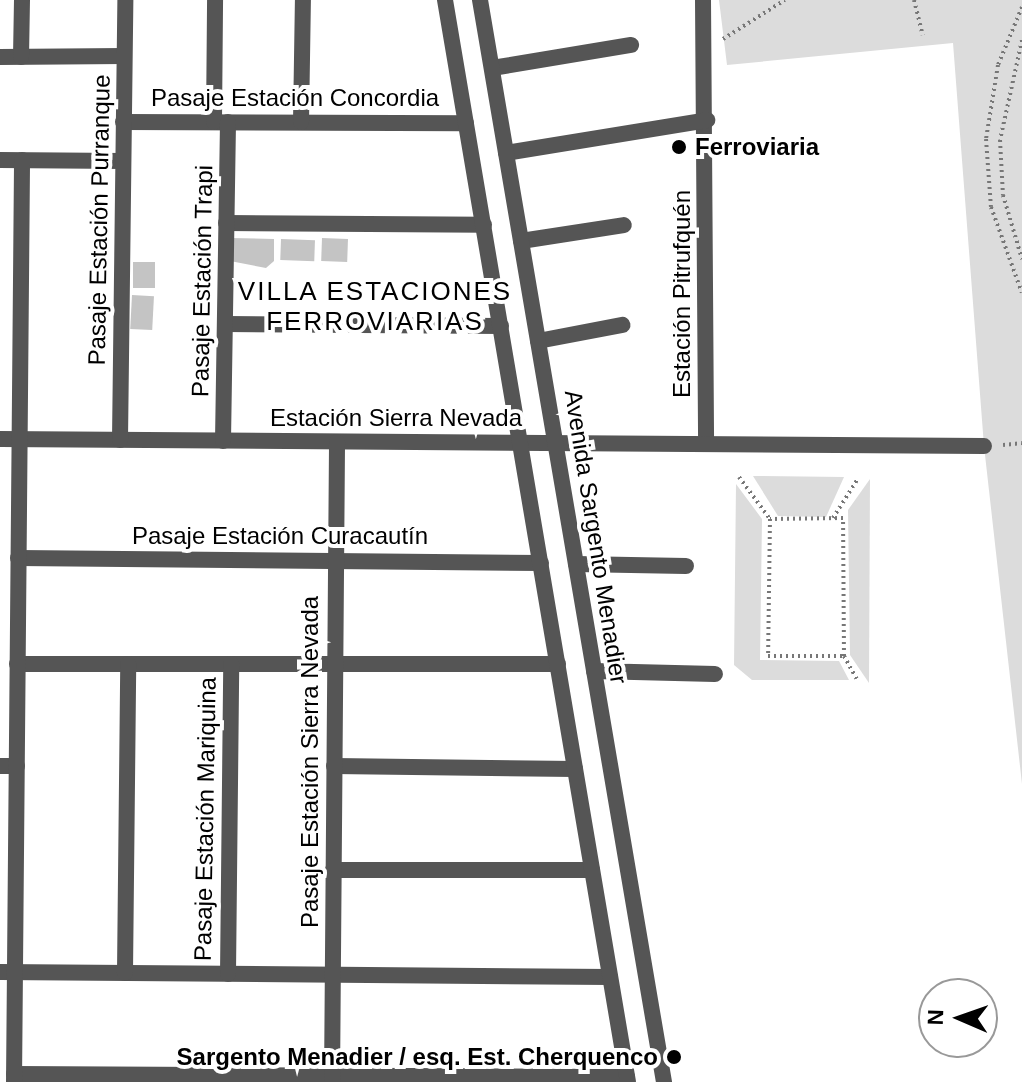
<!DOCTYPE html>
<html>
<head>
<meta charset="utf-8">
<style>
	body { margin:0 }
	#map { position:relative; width:1022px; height:1082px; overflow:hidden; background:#fff; font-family:Helvetica,sans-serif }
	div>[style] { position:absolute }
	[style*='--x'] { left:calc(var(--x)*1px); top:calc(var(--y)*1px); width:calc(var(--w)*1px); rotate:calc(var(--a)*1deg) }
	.green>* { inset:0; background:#dcdcdc }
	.building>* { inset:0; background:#c4c4c4; transform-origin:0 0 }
	.path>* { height:4px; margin-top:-2px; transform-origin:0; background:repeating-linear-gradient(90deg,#777 0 2px,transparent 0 6px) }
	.minor>* { height:16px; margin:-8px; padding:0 8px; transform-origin:8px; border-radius:8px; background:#555 }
	.tertiary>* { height:16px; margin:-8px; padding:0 8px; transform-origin:8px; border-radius:8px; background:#555 }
	.dots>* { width:22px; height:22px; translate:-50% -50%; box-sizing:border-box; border:4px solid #fff; border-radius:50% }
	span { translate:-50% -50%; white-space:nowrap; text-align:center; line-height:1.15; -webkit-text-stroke:8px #fff; paint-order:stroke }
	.street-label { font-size:24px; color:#000 }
	.poi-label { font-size:24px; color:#000; font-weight:700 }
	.left { translate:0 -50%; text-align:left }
	.right { translate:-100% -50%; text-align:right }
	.neighbourhood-label { font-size:26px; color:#000; letter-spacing:2px }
	.north { position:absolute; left:918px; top:978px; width:80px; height:80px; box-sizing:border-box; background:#fff; border:2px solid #999; border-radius:50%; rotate:272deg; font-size:22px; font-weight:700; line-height:32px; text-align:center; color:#000 }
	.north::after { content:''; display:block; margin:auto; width:28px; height:36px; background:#000; clip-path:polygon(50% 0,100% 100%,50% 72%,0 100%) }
</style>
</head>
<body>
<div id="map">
	<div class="green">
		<i style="clip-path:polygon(719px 0,1022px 0,1022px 784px,984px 446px,953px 43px,727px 65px)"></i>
		<i style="clip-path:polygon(753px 476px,844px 477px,826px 517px,778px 516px)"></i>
		<i style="clip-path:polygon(870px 479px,869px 683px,850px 655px,848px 510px)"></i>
		<i style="clip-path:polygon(736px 484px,762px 519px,760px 660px,839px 661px,849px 680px,752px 680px,734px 665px)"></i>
	</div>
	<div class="building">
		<i style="clip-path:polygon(230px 238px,274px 239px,274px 261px,266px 268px,230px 261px)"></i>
		<i style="left:322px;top:238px;width:26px;height:23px;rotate:2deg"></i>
		<i style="left:281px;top:239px;width:34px;height:21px;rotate:2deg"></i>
		<i style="left:133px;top:262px;width:22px;height:26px"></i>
		<i style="left:132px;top:295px;width:22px;height:34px;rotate:3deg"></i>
	</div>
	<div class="path">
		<i style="--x:914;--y:0;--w:36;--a:76"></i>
		<i style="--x:1022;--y:7;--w:63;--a:112.5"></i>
		<i style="--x:998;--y:65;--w:75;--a:99.2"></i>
		<i style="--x:986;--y:139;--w:68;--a:85.8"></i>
		<i style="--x:991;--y:207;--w:91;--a:70.2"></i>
		<i style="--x:723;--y:39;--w:73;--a:-32.2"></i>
		<i style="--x:1022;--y:40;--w:102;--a:102.4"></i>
		<i style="--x:1000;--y:140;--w:55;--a:86.9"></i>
		<i style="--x:1003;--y:195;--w:67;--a:73.5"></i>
		<i style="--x:1003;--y:445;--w:19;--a:-6"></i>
		<i style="--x:739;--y:477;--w:52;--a:53.6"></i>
		<i style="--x:770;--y:519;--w:137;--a:90.8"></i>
		<i style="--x:768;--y:656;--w:76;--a:0"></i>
		<i style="--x:844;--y:656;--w:138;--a:-90.4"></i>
		<i style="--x:843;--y:518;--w:73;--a:179.2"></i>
		<i style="--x:833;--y:518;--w:45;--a:-57.7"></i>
		<i style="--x:844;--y:656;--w:26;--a:61"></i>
	</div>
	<div class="minor">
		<i style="--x:703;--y:0;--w:444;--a:89.6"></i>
		<i style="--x:0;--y:57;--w:124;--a:-0.5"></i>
		<i style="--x:21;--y:57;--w:57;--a:-89"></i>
		<i style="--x:492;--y:68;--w:141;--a:-9.4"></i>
		<i style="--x:123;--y:122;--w:343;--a:0.2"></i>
		<i style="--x:214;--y:122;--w:122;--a:-89.5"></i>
		<i style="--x:301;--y:122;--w:122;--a:-89.1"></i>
		<i style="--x:506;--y:153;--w:204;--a:-9.3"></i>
		<i style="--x:0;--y:160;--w:123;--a:0.5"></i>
		<i style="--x:226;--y:223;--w:258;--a:0.4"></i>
		<i style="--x:521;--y:241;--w:104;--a:-8.8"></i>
		<i style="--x:225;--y:324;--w:276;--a:0.4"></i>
		<i style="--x:538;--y:341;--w:86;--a:-10.8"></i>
		<i style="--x:0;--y:439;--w:984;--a:0.41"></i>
		<i style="--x:120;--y:440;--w:440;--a:-89.3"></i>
		<i style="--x:223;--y:441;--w:319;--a:-89.1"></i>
		<i style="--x:18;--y:558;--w:523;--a:0.55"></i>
		<i style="--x:576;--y:564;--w:110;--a:1"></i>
		<i style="--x:17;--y:664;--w:541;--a:0"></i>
		<i style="--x:594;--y:671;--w:121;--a:1.4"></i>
		<i style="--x:0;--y:766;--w:17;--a:0"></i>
		<i style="--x:334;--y:766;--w:241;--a:0.7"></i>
		<i style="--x:333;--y:870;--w:259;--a:0"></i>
		<i style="--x:0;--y:972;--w:610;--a:0.47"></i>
		<i style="--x:125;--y:973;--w:309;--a:-89.4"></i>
		<i style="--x:228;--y:974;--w:310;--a:-89.4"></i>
		<i style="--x:14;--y:1074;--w:613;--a:0.28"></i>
		<i style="--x:14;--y:1082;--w:922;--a:-89.5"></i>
		<i style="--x:332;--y:1082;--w:640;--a:-89.55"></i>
	</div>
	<div class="tertiary">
		<i style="--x:445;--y:0;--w:1097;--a:80.4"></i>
		<i style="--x:480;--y:0;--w:1098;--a:80.35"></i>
	</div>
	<div class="dots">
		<i style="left:679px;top:147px;background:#000"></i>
		<i style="left:674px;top:1057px;background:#000"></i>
	</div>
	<div class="street-label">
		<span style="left:295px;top:98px">Pasaje Estación Concordia</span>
		<span style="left:99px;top:220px;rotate:-89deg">Pasaje Estación Purranque</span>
		<span style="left:202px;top:281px;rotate:-89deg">Pasaje Estación Trapi</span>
		<span style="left:682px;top:294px;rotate:-90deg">Estación Pitrufquén</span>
		<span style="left:396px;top:418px">Estación Sierra Nevada</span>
		<span style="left:280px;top:536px">Pasaje Estación Curacautín</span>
		<span style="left:596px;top:537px;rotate:81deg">Avenida Sargento Menadier</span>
		<span style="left:310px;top:762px;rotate:-90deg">Pasaje Estación Sierra Nevada</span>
		<span style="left:205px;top:819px;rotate:-89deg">Pasaje Estación Mariquina</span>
	</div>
	<div class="poi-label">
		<span class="left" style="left:695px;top:147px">Ferroviaria</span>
		<span class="right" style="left:658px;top:1057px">Sargento Menadier / esq. Est. Cherquenco</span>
	</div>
	<div class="neighbourhood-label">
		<span style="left:375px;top:307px">VILLA ESTACIONES<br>FERROVIARIAS</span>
	</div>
	<div class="north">N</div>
</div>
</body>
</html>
